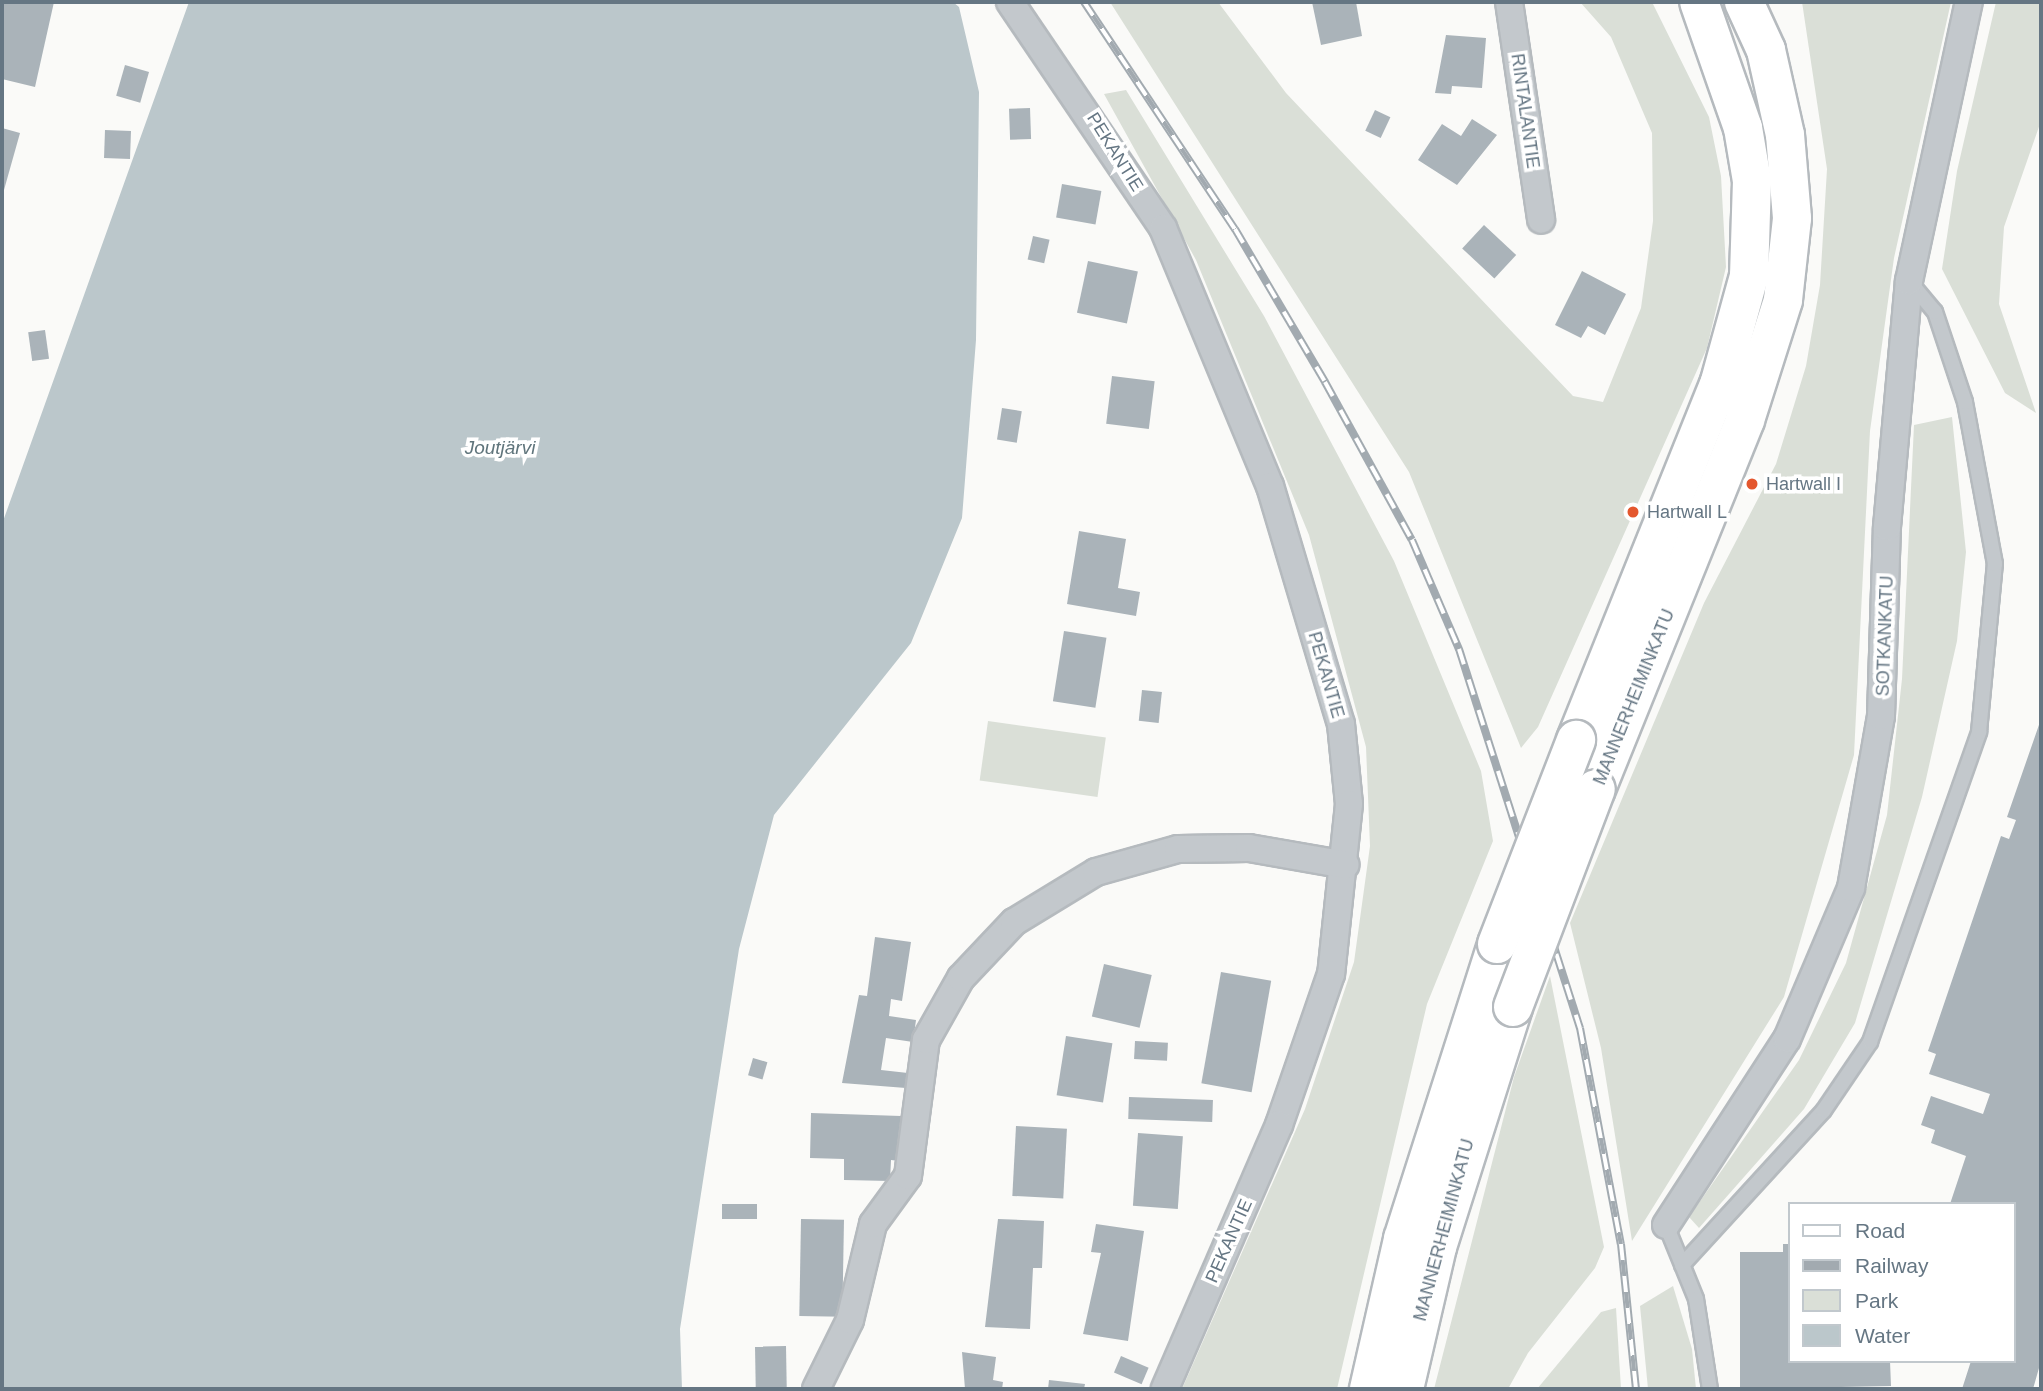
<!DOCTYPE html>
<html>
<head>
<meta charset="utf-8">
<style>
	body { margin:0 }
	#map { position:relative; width:2043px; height:1391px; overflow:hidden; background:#fafaf8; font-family:Helvetica,sans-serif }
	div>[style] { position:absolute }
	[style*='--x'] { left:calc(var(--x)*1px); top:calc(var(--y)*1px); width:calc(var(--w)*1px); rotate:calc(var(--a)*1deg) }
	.green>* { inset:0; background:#dadfd7; transform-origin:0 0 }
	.water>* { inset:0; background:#bbc7cb }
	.building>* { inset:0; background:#aab3b9; transform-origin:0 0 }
	.roads { filter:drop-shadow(2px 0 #b5babe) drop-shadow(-2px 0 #b5babe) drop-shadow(0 2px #b5babe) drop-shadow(0 -2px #b5babe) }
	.service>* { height:14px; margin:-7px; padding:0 7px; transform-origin:7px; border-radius:7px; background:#c3c8cc }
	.minor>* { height:26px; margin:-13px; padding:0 13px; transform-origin:13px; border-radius:13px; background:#c3c8cc }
	.primary>* { height:38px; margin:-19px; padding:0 19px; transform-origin:19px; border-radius:19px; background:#fff }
	.rail>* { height:8px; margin-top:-4px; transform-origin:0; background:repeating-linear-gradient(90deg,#fff 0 16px,#a2aab0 0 32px); box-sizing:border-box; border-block:2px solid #a2aab0 }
	.bridges { filter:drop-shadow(2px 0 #b5babe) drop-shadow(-2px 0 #b5babe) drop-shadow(0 2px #b5babe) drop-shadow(0 -2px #b5babe) }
	.primary-bridge>* { height:38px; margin:-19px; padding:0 19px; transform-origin:19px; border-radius:19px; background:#fff }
	.dots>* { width:19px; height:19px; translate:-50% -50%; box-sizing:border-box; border:4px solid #fff; border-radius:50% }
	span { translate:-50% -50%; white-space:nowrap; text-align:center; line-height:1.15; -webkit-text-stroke:7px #fff; paint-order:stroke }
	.street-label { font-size:18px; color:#657683 }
	.poi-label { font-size:18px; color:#657683 }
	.left { translate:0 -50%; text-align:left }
	.water-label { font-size:19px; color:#60757c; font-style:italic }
	.frame { position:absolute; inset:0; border:4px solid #657683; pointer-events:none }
	.legend { position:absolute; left:1788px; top:1202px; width:228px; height:161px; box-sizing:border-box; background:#fff; border:2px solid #c1c8cd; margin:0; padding:9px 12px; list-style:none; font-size:21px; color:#657683 }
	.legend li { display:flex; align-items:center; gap:14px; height:35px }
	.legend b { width:35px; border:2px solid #c1c8cd }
</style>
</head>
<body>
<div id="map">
	<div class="green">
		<i style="clip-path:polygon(1110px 2px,1218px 2px,1286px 93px,1514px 334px,1573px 396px,1603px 402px,1641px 308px,1653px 221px,1652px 133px,1611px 37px,1580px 2px,1652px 2px,1709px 117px,1721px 176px,1726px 267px,1707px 348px,1538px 727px,1521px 748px,1409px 472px)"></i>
		<i style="clip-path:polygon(1802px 2px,1951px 2px,1894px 258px,1870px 431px,1854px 755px,1784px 997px,1632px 1241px,1601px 1048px,1570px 923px,1704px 603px,1776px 464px,1806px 366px,1820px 285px,1827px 169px)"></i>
		<i style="clip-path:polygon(1996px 2px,2041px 2px,2041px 121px,2004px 227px,1999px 304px,2036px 413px,2005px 393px,1942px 269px,1957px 171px)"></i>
		<i style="clip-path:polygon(1126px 90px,1264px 316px,1394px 561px,1481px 771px,1493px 841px,1427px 1004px,1337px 1389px,1182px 1389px,1305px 1109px,1354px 962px,1370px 846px,1366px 747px,1309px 535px,1196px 260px,1104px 94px)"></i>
		<i style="clip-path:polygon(1952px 417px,1966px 552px,1957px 641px,1922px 797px,1855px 1023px,1804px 1109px,1699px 1228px,1689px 1217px,1799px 1060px,1846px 963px,1887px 815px,1902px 679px,1914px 425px)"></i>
		<i style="left:988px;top:721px;width:119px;height:60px;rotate:8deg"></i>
		<i style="clip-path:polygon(1550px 976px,1604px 1247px,1595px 1268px,1528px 1353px,1508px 1389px,1434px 1389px,1514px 1077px)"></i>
		<i style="clip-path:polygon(1673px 1286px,1692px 1349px,1696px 1389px,1648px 1389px,1640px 1306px)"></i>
		<i style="clip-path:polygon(1616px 1308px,1621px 1389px,1537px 1389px,1601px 1312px)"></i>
	</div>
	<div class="water">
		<i style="clip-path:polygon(189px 2px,953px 2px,959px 7px,979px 92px,976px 340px,962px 518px,911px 643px,774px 815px,739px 949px,680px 1329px,682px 1389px,2px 1389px,2px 524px)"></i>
	</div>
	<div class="building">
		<i style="clip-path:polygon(2px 2px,54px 2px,35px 87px,2px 79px)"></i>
		<i style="clip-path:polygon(1312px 2px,1356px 2px,1362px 36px,1321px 45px)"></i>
		<i style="clip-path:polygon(1446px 35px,1486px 38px,1482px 88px,1452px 86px,1451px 94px,1435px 93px)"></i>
		<i style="left:125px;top:65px;width:25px;height:32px;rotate:16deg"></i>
		<i style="left:1030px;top:108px;width:31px;height:21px;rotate:88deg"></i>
		<i style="left:1375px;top:110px;width:17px;height:23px;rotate:25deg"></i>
		<i style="clip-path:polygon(1472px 119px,1497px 135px,1457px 185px,1418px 160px,1442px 124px,1461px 136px)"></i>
		<i style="clip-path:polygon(2px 128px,20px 133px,4px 190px,2px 189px)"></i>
		<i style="left:105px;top:130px;width:26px;height:28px;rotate:2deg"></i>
		<i style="left:1062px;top:184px;width:40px;height:34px;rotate:10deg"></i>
		<i style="left:1484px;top:225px;width:44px;height:32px;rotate:43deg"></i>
		<i style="left:1033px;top:236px;width:17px;height:24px;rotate:13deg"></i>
		<i style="left:1088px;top:261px;width:51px;height:53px;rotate:12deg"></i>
		<i style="clip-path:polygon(1582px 271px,1626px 294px,1605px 335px,1588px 326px,1581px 338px,1555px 325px)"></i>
		<i style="left:45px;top:330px;width:29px;height:17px;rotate:82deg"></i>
		<i style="left:1112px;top:376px;width:43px;height:48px;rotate:7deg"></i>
		<i style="left:1002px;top:408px;width:20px;height:32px;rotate:9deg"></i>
		<i style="clip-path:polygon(1079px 531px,1126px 539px,1118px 588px,1140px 592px,1136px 616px,1067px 604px)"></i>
		<i style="left:1064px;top:631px;width:43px;height:71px;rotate:9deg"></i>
		<i style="left:1142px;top:690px;width:20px;height:31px;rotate:6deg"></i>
		<i style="clip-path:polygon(2041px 719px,2041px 1361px,2033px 1389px,1962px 1389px,1971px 1361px,2013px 1361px,2013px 1204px,1950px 1204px,1966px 1156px,1931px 1143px,1935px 1130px,1921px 1125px,1931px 1096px,1983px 1114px,1990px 1094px,1929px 1074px,1936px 1054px,1928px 1051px,2001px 836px,2009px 839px,2016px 820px,2007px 817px)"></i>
		<i style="clip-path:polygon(875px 937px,911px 942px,902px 1001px,891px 999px,889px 1016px,916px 1020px,913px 1042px,886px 1038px,881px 1070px,908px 1073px,906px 1088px,842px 1083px,859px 995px,867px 996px)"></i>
		<i style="left:1104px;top:964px;width:49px;height:54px;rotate:13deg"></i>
		<i style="left:1221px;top:972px;width:51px;height:113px;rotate:10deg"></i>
		<i style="left:1066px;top:1036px;width:47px;height:60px;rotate:9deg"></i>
		<i style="left:1135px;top:1041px;width:33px;height:18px;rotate:3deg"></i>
		<i style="left:753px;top:1058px;width:15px;height:18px;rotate:16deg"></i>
		<i style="left:1129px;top:1097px;width:84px;height:22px;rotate:2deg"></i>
		<i style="clip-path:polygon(811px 1113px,901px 1116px,900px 1161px,891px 1160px,890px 1181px,844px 1180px,844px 1159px,810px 1158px)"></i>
		<i style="left:1016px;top:1126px;width:51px;height:70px;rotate:3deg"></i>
		<i style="left:1138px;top:1133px;width:45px;height:73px;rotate:4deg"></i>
		<i style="left:722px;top:1204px;width:35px;height:15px"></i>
		<i style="left:801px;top:1219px;width:43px;height:97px;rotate:1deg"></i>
		<i style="clip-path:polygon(998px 1219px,1044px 1221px,1042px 1268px,1033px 1268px,1030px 1329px,985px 1327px)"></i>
		<i style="clip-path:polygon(1096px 1224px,1144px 1231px,1128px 1341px,1083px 1334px,1101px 1253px,1091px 1252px)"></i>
		<i style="clip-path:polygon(1783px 1244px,1789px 1244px,1789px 1361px,1890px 1361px,1891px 1386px,1740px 1389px,1740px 1252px,1783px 1252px)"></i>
		<i style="left:786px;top:1346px;width:43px;height:31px;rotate:89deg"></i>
		<i style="clip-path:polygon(962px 1352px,996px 1357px,993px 1380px,1003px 1382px,1002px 1389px,965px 1389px)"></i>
		<i style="left:1121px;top:1356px;width:30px;height:18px;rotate:23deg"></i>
		<i style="clip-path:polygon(1049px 1380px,1085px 1384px,1084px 1389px,1048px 1389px)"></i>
	</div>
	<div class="roads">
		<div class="service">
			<i style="--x:1666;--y:1225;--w:80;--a:67.9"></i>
			<i style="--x:1696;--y:1299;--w:91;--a:81.2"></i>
			<i style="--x:1682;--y:1265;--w:210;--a:-47.5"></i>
			<i style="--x:1824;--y:1110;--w:82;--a:-55.9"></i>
			<i style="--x:1870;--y:1042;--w:329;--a:-70.6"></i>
			<i style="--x:1979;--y:732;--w:169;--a:-84.6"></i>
			<i style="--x:1995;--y:564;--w:165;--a:-100.5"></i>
			<i style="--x:1965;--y:402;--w:95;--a:-108.4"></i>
			<i style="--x:1935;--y:312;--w:39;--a:-130"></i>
		</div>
		<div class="minor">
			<i style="--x:1010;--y:2;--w:273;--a:55.9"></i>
			<i style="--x:1163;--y:228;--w:279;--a:67.5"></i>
			<i style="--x:1270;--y:486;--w:248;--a:73.4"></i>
			<i style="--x:1341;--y:724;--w:80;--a:84.3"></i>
			<i style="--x:1349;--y:804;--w:171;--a:96"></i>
			<i style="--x:1331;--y:974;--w:160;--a:109"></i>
			<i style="--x:1279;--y:1125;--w:288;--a:113.4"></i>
			<i style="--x:1509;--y:2;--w:220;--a:81.6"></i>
			<i style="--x:1666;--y:1225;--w:222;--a:-57"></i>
			<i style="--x:1787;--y:1039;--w:164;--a:-67"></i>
			<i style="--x:1851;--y:888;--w:175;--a:-80.1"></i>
			<i style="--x:1881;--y:716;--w:189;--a:-88.2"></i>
			<i style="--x:1887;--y:527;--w:247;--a:-84.9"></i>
			<i style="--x:1909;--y:281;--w:285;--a:-77.9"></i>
			<i style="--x:816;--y:1389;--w:77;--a:-63.8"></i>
			<i style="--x:850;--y:1320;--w:99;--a:-76.5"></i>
			<i style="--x:873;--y:1224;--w:59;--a:-53.9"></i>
			<i style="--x:908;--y:1176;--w:137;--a:-82.5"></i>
			<i style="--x:926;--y:1040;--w:71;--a:-60.6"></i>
			<i style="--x:961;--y:978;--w:77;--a:-46.6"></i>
			<i style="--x:1014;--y:922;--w:96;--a:-31.4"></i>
			<i style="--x:1096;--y:872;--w:85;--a:-15.7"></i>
			<i style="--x:1178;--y:849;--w:71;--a:-0.8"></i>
			<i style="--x:1249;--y:848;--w:98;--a:9.9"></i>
		</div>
		<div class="primary">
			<i style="--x:1576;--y:740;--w:383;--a:-68.1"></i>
			<i style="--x:1719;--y:385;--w:113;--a:-74.6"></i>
			<i style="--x:1749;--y:276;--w:95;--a:-88.2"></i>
			<i style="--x:1752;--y:181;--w:54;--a:-99.6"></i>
			<i style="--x:1743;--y:128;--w:133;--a:-109.2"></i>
			<i style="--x:1596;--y:789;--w:398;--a:-68"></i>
			<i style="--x:1745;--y:420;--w:126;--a:-72.4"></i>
			<i style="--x:1783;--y:300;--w:82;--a:-83.7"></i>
			<i style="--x:1792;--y:218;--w:83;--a:-94.8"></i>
			<i style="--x:1785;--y:135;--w:87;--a:-102.6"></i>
			<i style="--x:1766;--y:50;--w:53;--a:-114.6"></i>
			<i style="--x:1369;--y:1389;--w:154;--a:-77.2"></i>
			<i style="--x:1403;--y:1239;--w:310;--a:-72.3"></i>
			<i style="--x:1404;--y:1389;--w:146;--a:-76.9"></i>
			<i style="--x:1437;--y:1247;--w:252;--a:-72.4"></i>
		</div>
	</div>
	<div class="rail">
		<i style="--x:1084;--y:2;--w:273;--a:56.4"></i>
		<i style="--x:1235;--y:229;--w:178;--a:59.5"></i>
		<i style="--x:1325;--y:382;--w:180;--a:61.2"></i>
		<i style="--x:1412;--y:540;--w:119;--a:66.7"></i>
		<i style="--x:1459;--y:649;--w:398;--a:72.3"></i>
		<i style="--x:1580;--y:1028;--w:220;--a:79.3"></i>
		<i style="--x:1621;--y:1244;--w:146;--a:84.1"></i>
	</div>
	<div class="bridges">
		<div class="primary-bridge">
			<i style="--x:1497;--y:944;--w:219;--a:-68.8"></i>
			<i style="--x:1513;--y:1007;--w:233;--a:-69.2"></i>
		</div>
	</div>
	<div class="dots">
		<i style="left:1752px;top:484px;background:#e4572e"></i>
		<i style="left:1633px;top:512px;background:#e4572e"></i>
	</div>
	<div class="street-label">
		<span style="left:1525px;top:111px;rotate:82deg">RINTALANTIE</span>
		<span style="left:1115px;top:152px;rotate:58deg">PEKANTIE</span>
		<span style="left:1885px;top:636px;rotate:-88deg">SOTKANKATU</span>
		<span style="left:1326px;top:675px;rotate:74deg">PEKANTIE</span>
		<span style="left:1634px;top:697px;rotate:-68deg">MANNERHEIMINKATU</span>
		<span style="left:1444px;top:1230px;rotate:-75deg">MANNERHEIMINKATU</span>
		<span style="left:1229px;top:1241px;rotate:-66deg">PEKANTIE</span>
	</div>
	<div class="poi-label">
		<span class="left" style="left:1766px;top:484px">Hartwall I</span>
		<span class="left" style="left:1647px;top:512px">Hartwall L</span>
	</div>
	<div class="water-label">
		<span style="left:500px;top:448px">Joutjärvi</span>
	</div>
	<div class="frame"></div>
	<ul class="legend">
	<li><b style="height:9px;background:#fff"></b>Road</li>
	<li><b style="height:9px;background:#a2aab0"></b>Railway</li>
	<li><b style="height:19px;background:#dadfd7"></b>Park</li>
	<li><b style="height:19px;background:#bbc7cb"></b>Water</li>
	</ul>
</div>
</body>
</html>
